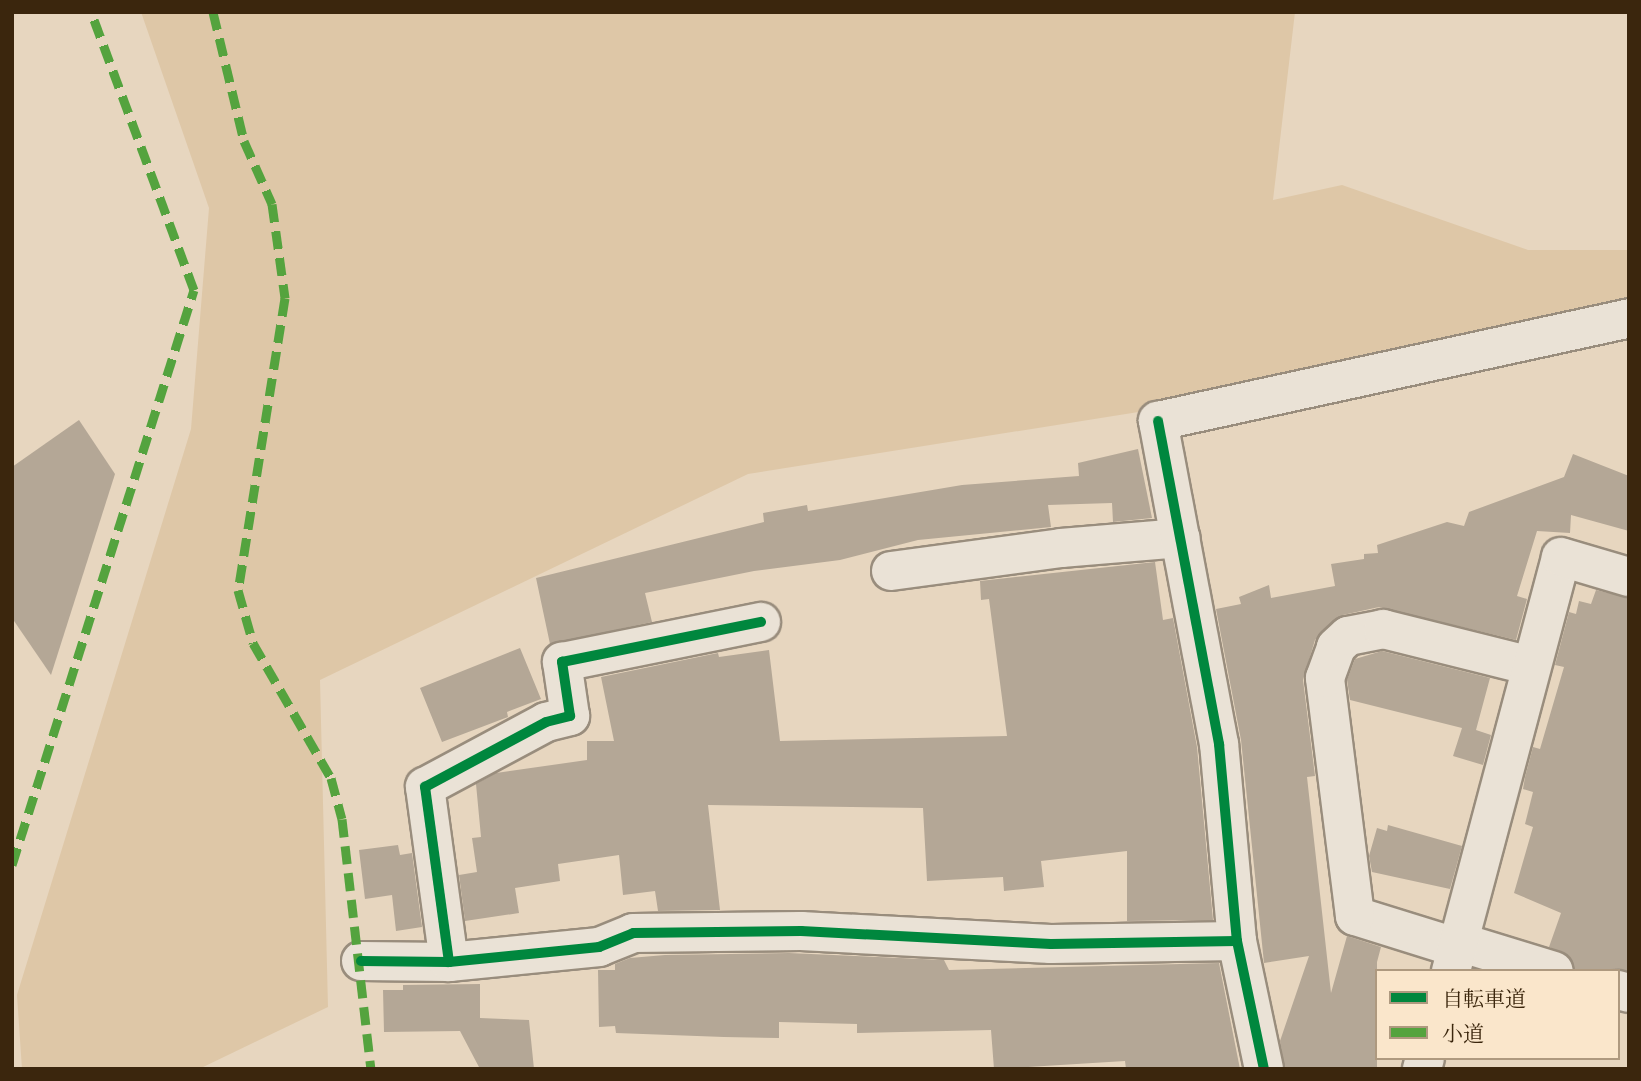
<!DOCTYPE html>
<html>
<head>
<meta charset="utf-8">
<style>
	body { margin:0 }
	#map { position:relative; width:1641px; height:1081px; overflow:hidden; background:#e7d6bf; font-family:"IM FELL Double Pica","Noto Serif JP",serif }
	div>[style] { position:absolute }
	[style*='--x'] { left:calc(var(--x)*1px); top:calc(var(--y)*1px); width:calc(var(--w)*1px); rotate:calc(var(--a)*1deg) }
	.green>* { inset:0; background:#dec7a7 }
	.building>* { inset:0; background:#b4a796 }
	.roads { filter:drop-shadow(2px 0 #998d7d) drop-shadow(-2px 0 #998d7d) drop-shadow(0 2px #998d7d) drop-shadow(0 -2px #998d7d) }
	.minor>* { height:38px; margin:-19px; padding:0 19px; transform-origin:19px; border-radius:19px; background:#eae2d6 }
	.quiet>* { height:9px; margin-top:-4.5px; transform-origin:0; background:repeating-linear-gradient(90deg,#54a33e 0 18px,transparent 0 27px) }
	.cycleway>* { height:10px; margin:-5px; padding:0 5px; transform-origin:5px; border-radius:5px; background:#00873e }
	span { translate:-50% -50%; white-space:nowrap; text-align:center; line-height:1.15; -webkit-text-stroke:6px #fae6cb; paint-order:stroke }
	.frame { position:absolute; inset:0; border:14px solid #3b260d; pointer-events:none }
	.legend { position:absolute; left:1375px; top:969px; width:245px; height:91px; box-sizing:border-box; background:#fae6cb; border:2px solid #ae997f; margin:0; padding:9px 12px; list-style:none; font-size:21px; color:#3b260d }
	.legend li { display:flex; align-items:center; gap:14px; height:35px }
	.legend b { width:35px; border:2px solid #ae997f }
</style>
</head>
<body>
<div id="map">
	<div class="green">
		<i style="clip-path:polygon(141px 12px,1295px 12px,1273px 200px,1342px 185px,1528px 250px,1629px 250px,1629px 303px,1151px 410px,748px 474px,320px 680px,328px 1007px,199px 1069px,22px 1069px,17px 995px,191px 429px,209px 208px)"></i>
	</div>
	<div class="building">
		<i style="clip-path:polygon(79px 420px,115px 474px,51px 675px,12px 618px,12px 467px)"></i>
		<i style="clip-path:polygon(1138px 449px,1152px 518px,1113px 522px,1112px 503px,1048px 505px,1051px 527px,918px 540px,840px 560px,754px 571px,645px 593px,652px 622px,550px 644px,536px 578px,764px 522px,763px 513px,807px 505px,808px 511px,962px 485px,1079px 476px,1078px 463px)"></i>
		<i style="clip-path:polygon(1573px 454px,1629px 476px,1629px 531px,1571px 515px,1570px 533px,1537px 531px,1517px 596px,1527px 599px,1516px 640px,1379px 607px,1343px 615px,1315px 640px,1303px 680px,1315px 776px,1307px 777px,1331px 993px,1347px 936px,1381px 947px,1377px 962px,1377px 1069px,1285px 1069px,1280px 1041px,1309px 956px,1264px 963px,1241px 740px,1216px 609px,1241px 604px,1239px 597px,1269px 585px,1271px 598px,1335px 586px,1331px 564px,1364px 559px,1364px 554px,1378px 553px,1377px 545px,1447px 522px,1464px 526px,1469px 512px,1564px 477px)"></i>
		<i style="clip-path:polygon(1155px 562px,1163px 620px,1173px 618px,1197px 747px,1213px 920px,1127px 921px,1127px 851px,1041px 861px,1044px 887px,1004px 891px,1003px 877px,927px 881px,923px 808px,708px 805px,720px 910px,658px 911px,655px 891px,623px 895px,619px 855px,558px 864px,560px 881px,515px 888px,519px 913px,465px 921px,459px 875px,477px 872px,472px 838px,481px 837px,476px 784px,496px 773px,587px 760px,587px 741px,614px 741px,601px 677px,718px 653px,719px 657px,769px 650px,780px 741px,1007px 736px,989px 599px,981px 600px,980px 581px)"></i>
		<i style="clip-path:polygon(1596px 590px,1629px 598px,1629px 970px,1575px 971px,1569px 956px,1549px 947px,1561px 913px,1514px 893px,1533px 827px,1525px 824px,1533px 792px,1523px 789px,1525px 777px,1533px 747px,1540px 749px,1564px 667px,1555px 665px,1569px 612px,1576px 614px,1579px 601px,1591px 604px)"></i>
		<i style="clip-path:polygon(520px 648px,541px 699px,507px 712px,508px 717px,442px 742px,420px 688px)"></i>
		<i style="clip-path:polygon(1382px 651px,1490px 678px,1476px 730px,1491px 735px,1483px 765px,1453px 756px,1462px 728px,1350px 700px,1347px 680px,1355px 659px)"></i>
		<i style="clip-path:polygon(1388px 825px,1462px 846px,1450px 889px,1372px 872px,1369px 856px,1377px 828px,1387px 831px)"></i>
		<i style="clip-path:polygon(398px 845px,400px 855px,412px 853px,422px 927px,396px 931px,392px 895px,365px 899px,359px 850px)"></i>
		<i style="clip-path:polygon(789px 953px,944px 960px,949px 970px,1219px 963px,1240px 1069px,1126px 1069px,1125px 1061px,994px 1069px,991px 1030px,857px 1033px,857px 1024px,779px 1022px,779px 1038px,724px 1037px,616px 1033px,615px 1026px,599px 1027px,598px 970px,615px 970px,615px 964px,630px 958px,665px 955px)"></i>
		<i style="clip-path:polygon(480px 984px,480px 1018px,529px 1020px,534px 1069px,480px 1069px,460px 1031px,384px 1032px,383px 990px,403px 990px,403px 985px)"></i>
	</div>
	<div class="roads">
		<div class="minor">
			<i style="--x:891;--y:571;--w:172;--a:-7.7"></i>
			<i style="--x:1061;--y:548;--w:120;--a:-4.8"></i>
			<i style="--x:1459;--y:942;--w:99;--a:17"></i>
			<i style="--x:1458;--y:948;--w:108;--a:-162.7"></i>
			<i style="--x:1355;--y:916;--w:240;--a:-97.2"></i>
			<i style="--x:1325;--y:678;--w:33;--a:-70"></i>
			<i style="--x:1336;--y:647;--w:16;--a:-43"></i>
			<i style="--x:1348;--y:636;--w:36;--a:-11"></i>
			<i style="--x:1383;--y:629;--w:153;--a:14"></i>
			<i style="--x:361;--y:961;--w:88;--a:0.7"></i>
			<i style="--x:449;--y:962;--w:151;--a:-5.7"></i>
			<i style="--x:599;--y:947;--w:37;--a:-22"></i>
			<i style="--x:633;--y:933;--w:168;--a:-0.7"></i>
			<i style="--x:801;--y:931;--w:250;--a:3"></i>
			<i style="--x:1051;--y:944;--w:186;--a:-0.9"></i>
			<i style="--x:449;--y:962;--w:177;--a:-97.8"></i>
			<i style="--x:425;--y:787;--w:137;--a:-28.2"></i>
			<i style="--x:546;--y:722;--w:25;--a:-14"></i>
			<i style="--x:570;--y:716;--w:55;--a:-98.4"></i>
			<i style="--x:562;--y:662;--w:203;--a:-11.4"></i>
			<i style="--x:1451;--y:971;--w:428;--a:-75.1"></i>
			<i style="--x:1561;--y:557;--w:71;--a:16.4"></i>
			<i style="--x:1618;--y:990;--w:11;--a:15"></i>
			<i style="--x:1264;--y:1069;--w:131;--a:-101.9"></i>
			<i style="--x:1237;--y:941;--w:198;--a:-95.2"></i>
			<i style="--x:1219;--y:744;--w:329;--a:-100.7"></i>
			<i style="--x:1158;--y:421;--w:482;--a:-12.3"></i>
			<i style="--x:1422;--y:1069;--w:11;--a:-75"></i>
		</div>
	</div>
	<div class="quiet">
		<i style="--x:213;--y:12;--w:133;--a:76.5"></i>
		<i style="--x:244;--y:141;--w:69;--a:66"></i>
		<i style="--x:272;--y:204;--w:95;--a:82.1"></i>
		<i style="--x:285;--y:298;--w:296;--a:99.1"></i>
		<i style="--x:238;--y:590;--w:55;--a:74.2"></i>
		<i style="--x:253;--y:643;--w:156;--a:60"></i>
		<i style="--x:331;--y:778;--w:42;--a:75"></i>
		<i style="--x:342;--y:819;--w:252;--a:83.4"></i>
		<i style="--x:12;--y:865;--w:603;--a:-72.44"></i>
		<i style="--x:194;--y:290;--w:296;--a:-110.3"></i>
	</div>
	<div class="cycleway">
		<i style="--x:1158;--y:421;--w:329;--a:79.3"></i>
		<i style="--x:1219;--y:744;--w:198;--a:84.8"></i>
		<i style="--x:1237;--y:941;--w:131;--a:78.1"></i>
		<i style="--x:361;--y:961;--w:88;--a:0.7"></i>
		<i style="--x:449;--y:962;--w:151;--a:-5.7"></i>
		<i style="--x:599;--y:947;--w:37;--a:-22"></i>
		<i style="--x:633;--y:933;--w:168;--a:-0.7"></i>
		<i style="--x:801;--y:931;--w:250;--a:3"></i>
		<i style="--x:1051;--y:944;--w:186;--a:-0.9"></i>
		<i style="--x:449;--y:962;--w:177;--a:-97.8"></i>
		<i style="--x:425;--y:787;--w:137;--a:-28.2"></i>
		<i style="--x:546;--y:722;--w:25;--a:-14"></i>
		<i style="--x:570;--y:716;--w:55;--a:-98.4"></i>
		<i style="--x:562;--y:662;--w:203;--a:-11.4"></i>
	</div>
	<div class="frame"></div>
	<ul class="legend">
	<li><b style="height:9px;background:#00873e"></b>自転車道</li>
	<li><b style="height:9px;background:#54a33e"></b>小道</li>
	</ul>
</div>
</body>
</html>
